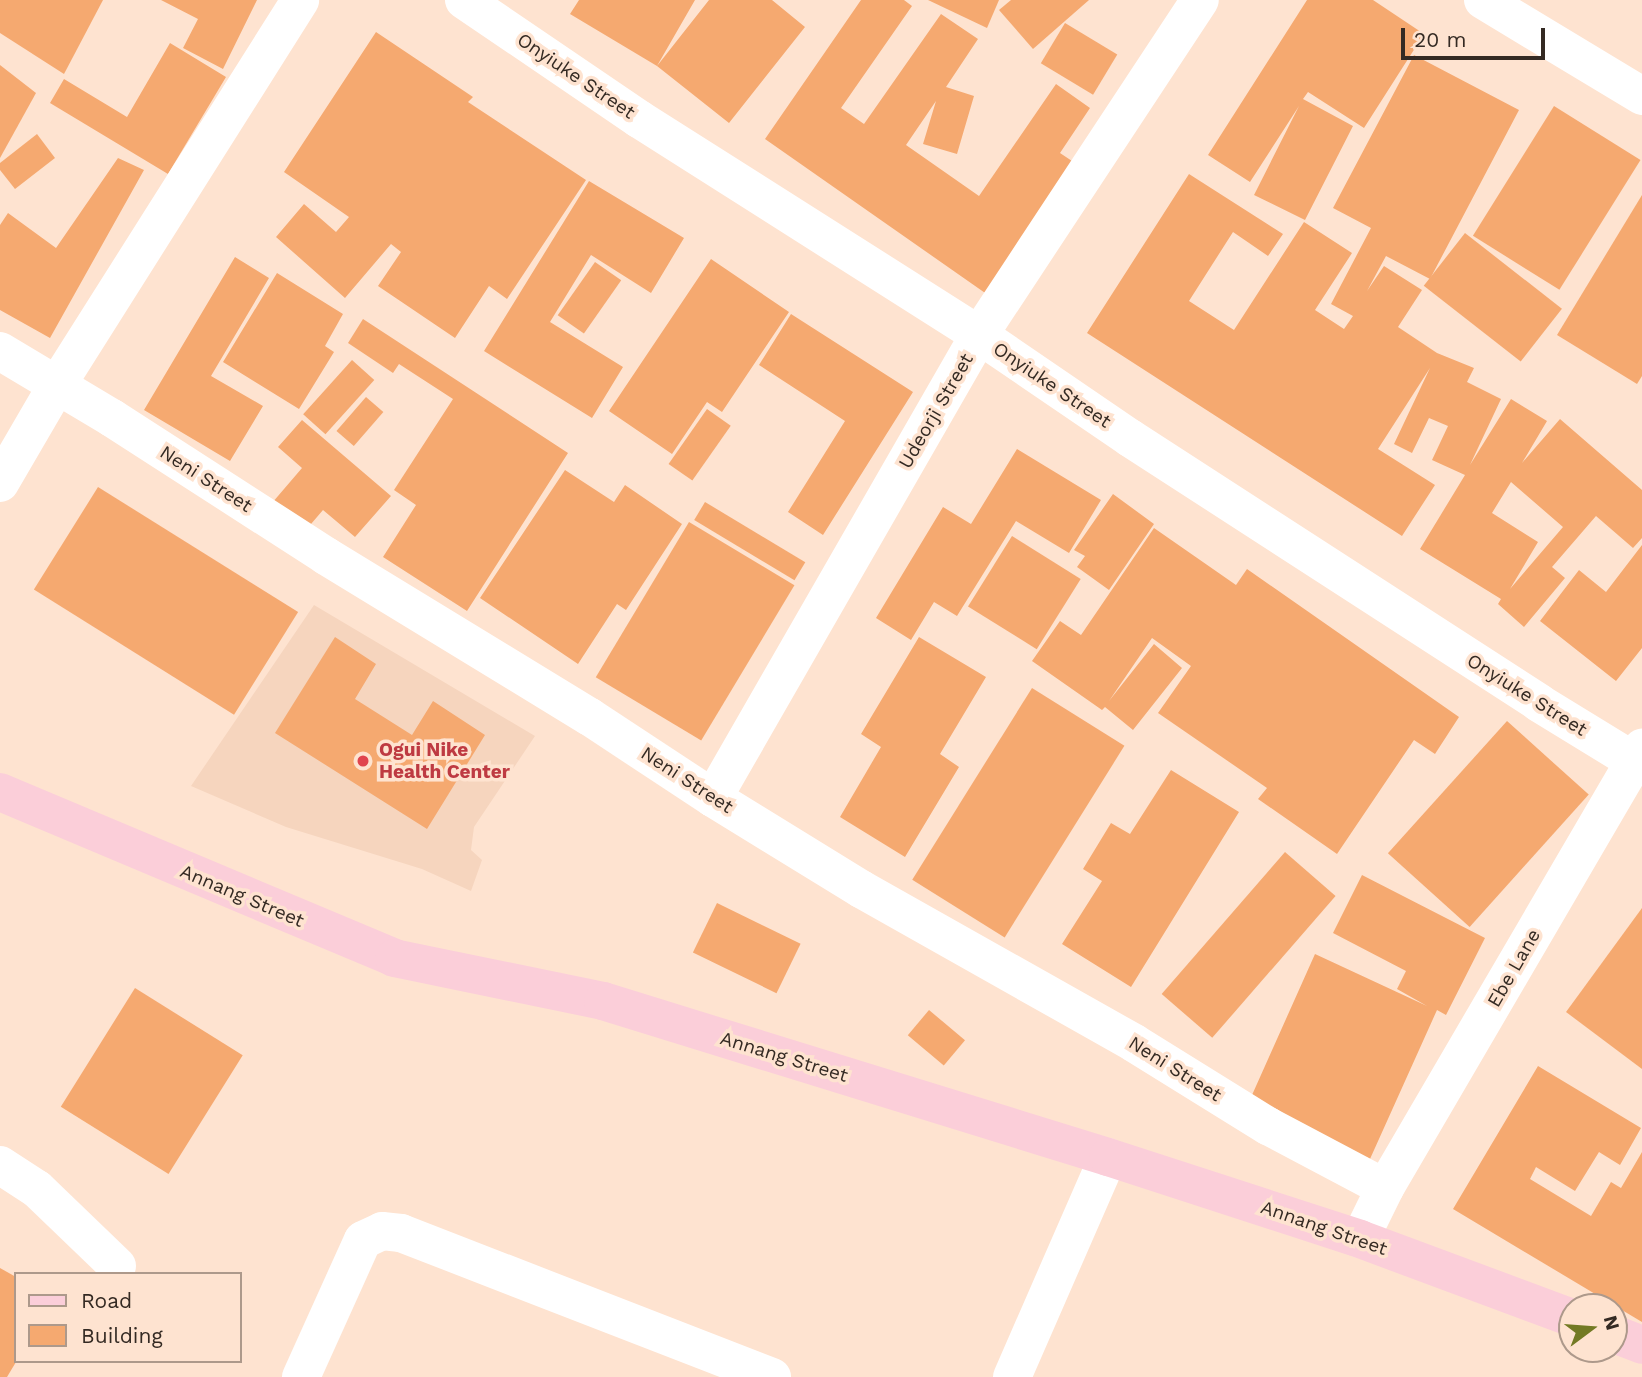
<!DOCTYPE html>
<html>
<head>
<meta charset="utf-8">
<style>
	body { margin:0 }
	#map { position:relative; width:1642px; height:1377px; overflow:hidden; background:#fee3d0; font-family:"Work Sans",sans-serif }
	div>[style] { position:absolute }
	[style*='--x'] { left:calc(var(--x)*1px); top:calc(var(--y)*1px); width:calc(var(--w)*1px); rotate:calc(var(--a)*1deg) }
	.built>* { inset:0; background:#f6d5be }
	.building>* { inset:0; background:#f5a970; transform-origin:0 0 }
	.minor>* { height:38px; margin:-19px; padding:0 19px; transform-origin:19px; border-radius:19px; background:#fff }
	.major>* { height:38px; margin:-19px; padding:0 19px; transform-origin:19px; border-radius:19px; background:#fbced9 }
	.dots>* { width:19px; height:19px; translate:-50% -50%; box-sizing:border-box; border:4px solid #fee3d0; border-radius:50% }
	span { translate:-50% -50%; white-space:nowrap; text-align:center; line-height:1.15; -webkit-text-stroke:7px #fee3d0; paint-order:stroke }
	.street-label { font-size:19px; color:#342a23 }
	.health-label { font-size:19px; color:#be3a42; font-weight:700 }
	.left { translate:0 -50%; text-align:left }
	.legend { position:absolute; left:14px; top:1272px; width:228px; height:91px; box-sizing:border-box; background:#fee3d0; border:2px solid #ad998b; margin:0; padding:9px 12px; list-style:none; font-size:21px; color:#342a23 }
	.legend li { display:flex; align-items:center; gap:14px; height:35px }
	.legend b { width:35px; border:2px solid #ad998b }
	.north { position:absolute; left:1558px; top:1293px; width:70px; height:70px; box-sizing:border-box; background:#fee3d0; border:2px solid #ad998b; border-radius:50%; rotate:74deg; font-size:19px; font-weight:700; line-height:28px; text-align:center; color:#342a23 }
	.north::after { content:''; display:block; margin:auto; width:24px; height:32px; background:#737a24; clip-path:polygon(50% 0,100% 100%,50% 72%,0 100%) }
	.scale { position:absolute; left:1401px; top:28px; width:144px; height:32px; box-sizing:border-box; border:4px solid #342a23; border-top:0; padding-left:9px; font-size:21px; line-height:24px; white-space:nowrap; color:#342a23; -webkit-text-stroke:5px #fee3d0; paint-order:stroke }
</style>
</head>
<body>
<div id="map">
	<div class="built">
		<i style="clip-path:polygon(314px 605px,535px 736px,474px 827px,471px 850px,482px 860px,471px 891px,422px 869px,286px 827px,191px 786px)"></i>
	</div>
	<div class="building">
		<i style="clip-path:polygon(0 0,103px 0,64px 74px,0 33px)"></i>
		<i style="clip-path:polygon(161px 0,257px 0,223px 69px,183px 48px,198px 19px)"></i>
		<i style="clip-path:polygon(579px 0,695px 0,657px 66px,709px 0,772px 0,805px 27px,729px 123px,657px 66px,570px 14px)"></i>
		<i style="clip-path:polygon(861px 0,904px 0,912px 6px,841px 108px,864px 124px,941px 14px,978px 39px,946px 87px,974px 96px,957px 154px,923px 144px,936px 101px,906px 145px,979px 196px,1056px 84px,1090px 108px,1060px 153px,1078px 165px,988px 295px,765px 139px)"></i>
		<i style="clip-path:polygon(928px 0,999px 0,987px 28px)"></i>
		<i style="clip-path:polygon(1011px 0,1089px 0,1033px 49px,999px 10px)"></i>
		<i style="clip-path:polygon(1307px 0,1373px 0,1424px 34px,1364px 128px,1308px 92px,1303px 99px,1353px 126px,1305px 220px,1254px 195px,1299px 106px,1250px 182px,1208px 155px)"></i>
		<i style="left:1065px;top:23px;width:61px;height:47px;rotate:31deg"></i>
		<i style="clip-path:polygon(376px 32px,473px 97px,468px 102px,586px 180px,507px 299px,489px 286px,455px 338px,378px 286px,401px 252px,391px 244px,345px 298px,276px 237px,304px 204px,336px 232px,349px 217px,284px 172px)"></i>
		<i style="clip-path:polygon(170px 43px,226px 77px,168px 174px,50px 103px,64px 79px,127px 117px)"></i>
		<i style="clip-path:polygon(evenodd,1414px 55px,1519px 110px,1430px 279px,1386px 256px,1367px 291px,1384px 266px,1422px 290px,1398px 327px,1437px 353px,1474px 368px,1467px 382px,1501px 399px,1470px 465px,1511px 399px,1547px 421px,1522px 463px,1560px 419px,1642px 490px,1642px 538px,1633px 548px,1596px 516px,1552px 567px,1565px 578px,1524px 627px,1498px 604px,1501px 599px,1420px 549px,1465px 475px,1432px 460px,1448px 426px,1429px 418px,1412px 453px,1394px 444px,1430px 368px,1378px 449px,1435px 485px,1402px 536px,1087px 333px,1189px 174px,1283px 234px,1268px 256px,1233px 232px,1189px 301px,1234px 330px,1304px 222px,1352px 253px,1315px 310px,1344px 329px,1353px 316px,1331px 304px,1371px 228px,1333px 208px,1414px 55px,1511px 482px,1563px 527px,1510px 589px,1538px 542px,1492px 513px,1511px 482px)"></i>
		<i style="clip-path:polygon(0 65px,36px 93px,0 158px)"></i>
		<i style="left:1554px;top:106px;width:102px;height:153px;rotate:32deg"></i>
		<i style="clip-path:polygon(37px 134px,55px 158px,15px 189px,0 170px,0 163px)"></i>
		<i style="clip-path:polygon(118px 158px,144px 170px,50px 338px,0 310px,0 225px,8px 213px,56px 248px)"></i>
		<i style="clip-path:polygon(589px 181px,684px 238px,651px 293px,591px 255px,550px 322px,623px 367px,592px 418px,484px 351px)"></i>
		<i style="clip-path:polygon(1642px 195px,1642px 376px,1637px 384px,1557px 335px)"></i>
		<i style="left:1465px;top:233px;width:123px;height:67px;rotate:38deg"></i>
		<i style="clip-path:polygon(235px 257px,269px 278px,211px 376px,263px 406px,230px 461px,144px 410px)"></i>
		<i style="clip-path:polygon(711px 259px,789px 312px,722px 412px,707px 402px,672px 454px,609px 411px)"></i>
		<i style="left:595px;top:262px;width:32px;height:65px;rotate:35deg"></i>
		<i style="clip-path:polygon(277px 273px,343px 314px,325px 346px,334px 352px,299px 409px,223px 362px)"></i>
		<i style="clip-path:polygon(791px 314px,913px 392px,823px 535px,788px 512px,845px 421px,759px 365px)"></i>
		<i style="clip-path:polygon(363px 319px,568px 453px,467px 611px,383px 557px,416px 505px,394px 490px,453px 399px,399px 364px,393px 373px,348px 343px)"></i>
		<i style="left:352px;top:360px;width:30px;height:73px;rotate:42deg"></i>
		<i style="left:366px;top:397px;width:23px;height:45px;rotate:41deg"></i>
		<i style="left:707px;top:409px;width:29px;height:67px;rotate:35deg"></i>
		<i style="clip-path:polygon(302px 420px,391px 496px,355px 537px,323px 510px,305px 531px,272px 503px,302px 468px,278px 447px)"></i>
		<i style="clip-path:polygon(1017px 449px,1101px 500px,1069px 553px,1016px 521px,957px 616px,934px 602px,911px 640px,876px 618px,943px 507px,971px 524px)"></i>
		<i style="clip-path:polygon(565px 470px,614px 502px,625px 485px,682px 524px,626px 610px,617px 604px,578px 664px,480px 598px)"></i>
		<i style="left:98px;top:487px;width:236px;height:121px;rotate:32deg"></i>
		<i style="clip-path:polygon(1113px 494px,1154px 524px,1109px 590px,1077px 567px,1085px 556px,1074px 550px)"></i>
		<i style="left:705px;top:502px;width:117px;height:21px;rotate:31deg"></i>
		<i style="left:689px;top:522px;width:123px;height:181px;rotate:31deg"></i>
		<i style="clip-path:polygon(1154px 528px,1236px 585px,1247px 569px,1459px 717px,1435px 754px,1414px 740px,1337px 854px,1258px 799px,1267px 788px,1158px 713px,1191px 666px,1152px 638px,1109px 701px,1154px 644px,1182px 668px,1133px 730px,1105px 707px,1102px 710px,1032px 661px,1060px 621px,1081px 635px)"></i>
		<i style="left:1012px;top:536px;width:81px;height:83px;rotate:32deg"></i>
		<i style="clip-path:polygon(1642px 545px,1642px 648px,1616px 681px,1540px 621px,1579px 570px,1606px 592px)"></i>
		<i style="clip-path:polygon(335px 637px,376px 664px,355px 699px,412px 735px,433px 701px,485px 735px,427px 829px,275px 733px)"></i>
		<i style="clip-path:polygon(919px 637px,986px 677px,940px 754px,959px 767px,905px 857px,840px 817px,881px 747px,861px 734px)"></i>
		<i style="left:1032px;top:688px;width:109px;height:226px;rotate:32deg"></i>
		<i style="left:1507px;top:721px;width:110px;height:178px;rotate:42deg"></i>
		<i style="clip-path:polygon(1171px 770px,1239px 812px,1131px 987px,1062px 944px,1102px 881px,1083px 869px,1111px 823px,1130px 834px)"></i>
		<i style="left:1285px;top:852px;width:67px;height:188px;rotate:41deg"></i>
		<i style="clip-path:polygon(1362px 875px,1485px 938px,1446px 1015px,1437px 1010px,1370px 1159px,1248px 1104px,1315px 954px,1427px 1006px,1397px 989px,1406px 971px,1333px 933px)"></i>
		<i style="left:717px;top:903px;width:93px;height:55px;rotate:26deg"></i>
		<i style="clip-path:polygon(1642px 908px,1642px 1069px,1566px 1012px)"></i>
		<i style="left:135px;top:988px;width:127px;height:140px;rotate:32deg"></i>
		<i style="left:929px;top:1010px;width:47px;height:33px;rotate:40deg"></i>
		<i style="clip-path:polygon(1538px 1066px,1641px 1128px,1620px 1165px,1599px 1152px,1575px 1191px,1536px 1167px,1530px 1179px,1591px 1216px,1611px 1182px,1621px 1188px,1642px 1152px,1642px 1322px,1453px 1209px)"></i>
		<i style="clip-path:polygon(0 1268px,16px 1277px,16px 1362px,7px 1377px,0 1377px)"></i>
	</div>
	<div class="minor">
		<i style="--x:464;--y:0;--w:212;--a:34.2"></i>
		<i style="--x:639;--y:119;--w:403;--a:32.4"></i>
		<i style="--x:979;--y:335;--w:183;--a:34.3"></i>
		<i style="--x:1130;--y:438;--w:487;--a:32.9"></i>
		<i style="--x:1539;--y:703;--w:121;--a:31.5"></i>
		<i style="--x:1483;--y:0;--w:186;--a:31.1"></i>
		<i style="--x:0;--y:351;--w:131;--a:30.9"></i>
		<i style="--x:112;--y:418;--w:255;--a:32.8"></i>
		<i style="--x:326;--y:556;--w:309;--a:31.4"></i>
		<i style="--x:590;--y:717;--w:147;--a:33.4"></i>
		<i style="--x:713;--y:798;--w:174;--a:31.6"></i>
		<i style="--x:861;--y:889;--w:313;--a:29.4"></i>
		<i style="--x:1134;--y:1043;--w:158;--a:31.8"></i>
		<i style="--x:1268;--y:1126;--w:132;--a:27.9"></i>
		<i style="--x:0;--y:483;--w:113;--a:-59.8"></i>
		<i style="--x:57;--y:385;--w:455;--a:-57.7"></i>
		<i style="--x:713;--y:798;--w:534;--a:-60.12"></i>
		<i style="--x:979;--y:335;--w:401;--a:-56.6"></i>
		<i style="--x:0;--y:1165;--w:44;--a:33"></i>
		<i style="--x:37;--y:1189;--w:111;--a:43.9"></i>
		<i style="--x:1360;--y:1239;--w:57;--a:-63.9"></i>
		<i style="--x:1385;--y:1188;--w:510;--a:-59.71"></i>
		<i style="--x:301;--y:1377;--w:150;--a:-65.7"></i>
		<i style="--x:363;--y:1240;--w:21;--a:-25"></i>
		<i style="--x:382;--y:1231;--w:19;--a:6"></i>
		<i style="--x:401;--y:1233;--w:398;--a:21.2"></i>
		<i style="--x:1012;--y:1377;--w:240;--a:-66.4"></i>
	</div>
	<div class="major">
		<i style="--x:0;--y:792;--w:428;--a:22.8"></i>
		<i style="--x:394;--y:958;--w:213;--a:11.6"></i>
		<i style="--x:603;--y:1001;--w:529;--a:17.17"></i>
		<i style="--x:1108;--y:1157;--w:265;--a:18"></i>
		<i style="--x:1360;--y:1239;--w:226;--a:20.4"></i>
		<i style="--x:1614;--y:1334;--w:30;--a:21"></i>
	</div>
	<div class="dots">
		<i style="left:363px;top:761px;background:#e0444e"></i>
	</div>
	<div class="street-label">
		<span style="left:576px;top:76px;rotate:34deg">Onyiuke Street</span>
		<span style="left:1052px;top:385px;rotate:34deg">Onyiuke Street</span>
		<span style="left:936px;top:411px;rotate:-60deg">Udeorji Street</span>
		<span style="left:206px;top:479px;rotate:33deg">Neni Street</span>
		<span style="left:1527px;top:695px;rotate:32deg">Onyiuke Street</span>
		<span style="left:687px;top:780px;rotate:33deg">Neni Street</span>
		<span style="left:242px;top:896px;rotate:23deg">Annang Street</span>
		<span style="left:1514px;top:968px;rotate:-60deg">Ebe Lane</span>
		<span style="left:784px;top:1057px;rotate:17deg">Annang Street</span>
		<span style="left:1175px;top:1069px;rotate:32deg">Neni Street</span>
		<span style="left:1324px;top:1228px;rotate:19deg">Annang Street</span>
	</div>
	<div class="health-label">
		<span class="left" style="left:379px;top:761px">Ogui Nike<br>Health Center</span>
	</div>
	<ul class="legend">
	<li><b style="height:9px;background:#fbced9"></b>Road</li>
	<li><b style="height:19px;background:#f5a970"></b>Building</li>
	</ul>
	<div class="north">N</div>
	<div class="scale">20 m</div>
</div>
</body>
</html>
